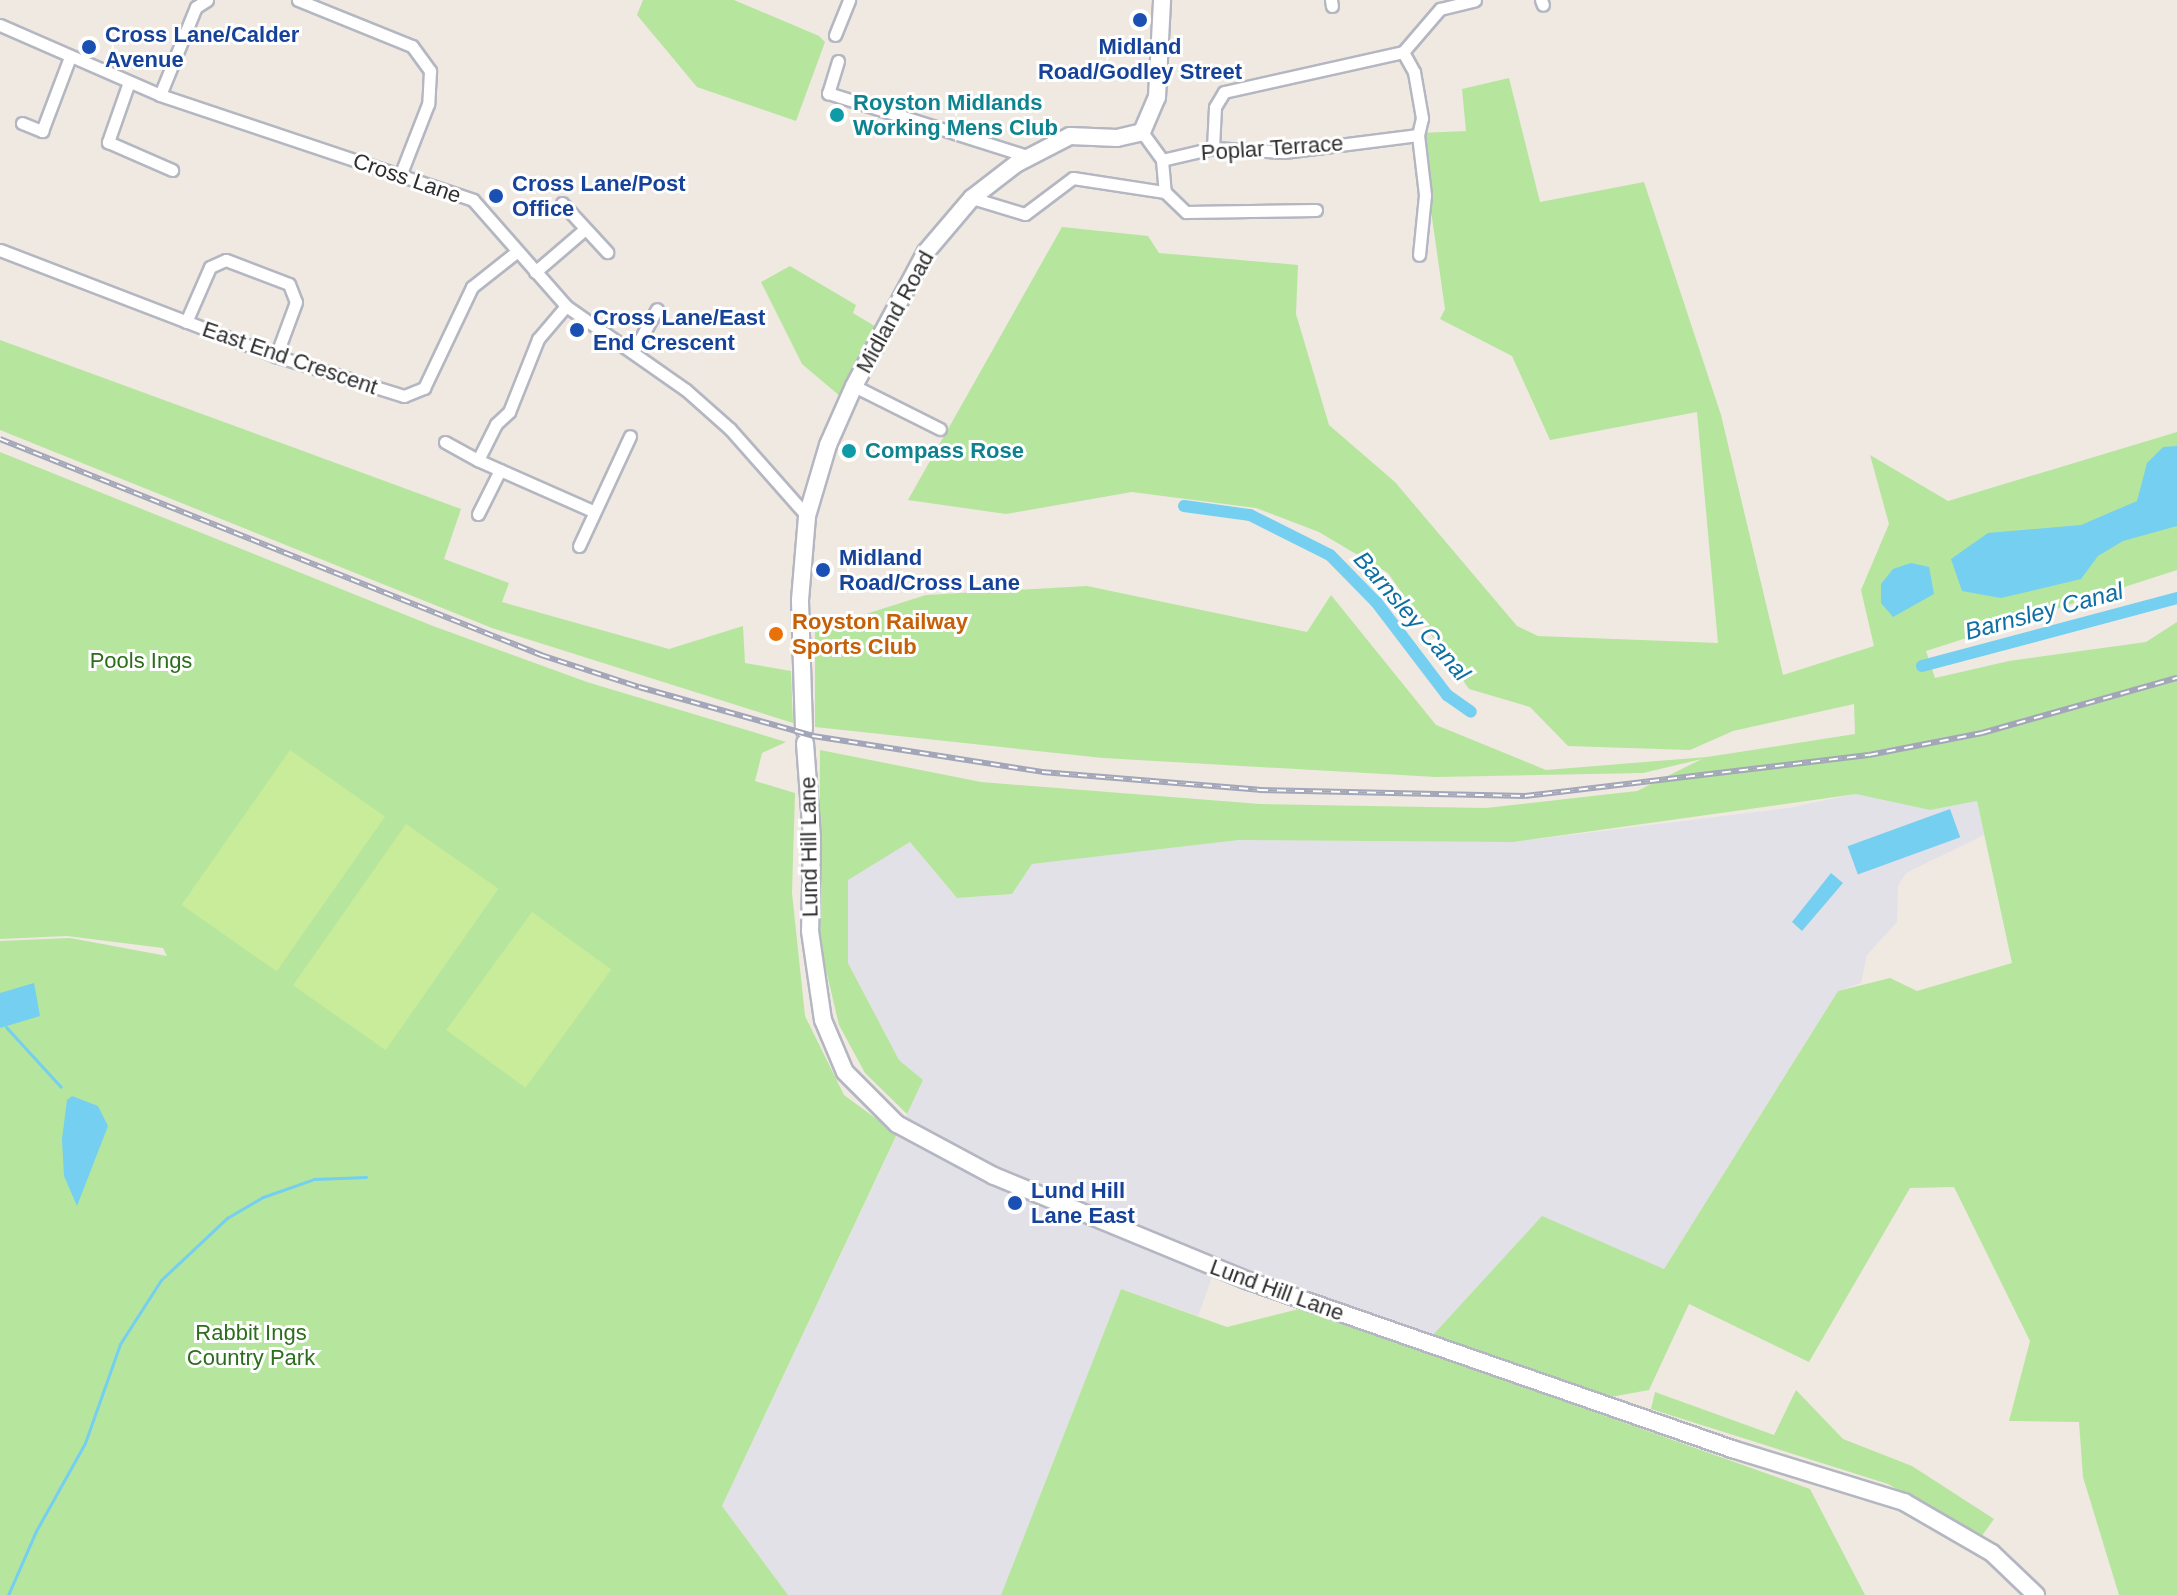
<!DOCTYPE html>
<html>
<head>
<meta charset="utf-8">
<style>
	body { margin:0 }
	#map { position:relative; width:2177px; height:1595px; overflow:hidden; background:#efe9e1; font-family:Arial,sans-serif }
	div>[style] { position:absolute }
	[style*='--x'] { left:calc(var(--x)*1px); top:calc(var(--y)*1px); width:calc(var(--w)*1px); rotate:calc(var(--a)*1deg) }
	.industrial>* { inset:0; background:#e3e1e8 }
	.green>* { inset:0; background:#b6e59e }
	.pitch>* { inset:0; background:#c9ec9a; transform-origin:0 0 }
	.water>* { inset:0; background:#75cff0; transform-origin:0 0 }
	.stream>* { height:3px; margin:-1.5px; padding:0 1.5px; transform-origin:1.5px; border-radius:1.5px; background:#75cff0 }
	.canal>* { height:12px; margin:-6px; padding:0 6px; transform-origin:6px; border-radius:6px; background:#75cff0 }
	.roads { filter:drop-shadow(2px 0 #b4b7c1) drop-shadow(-2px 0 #b4b7c1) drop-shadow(0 2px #b4b7c1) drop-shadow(0 -2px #b4b7c1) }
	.minor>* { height:11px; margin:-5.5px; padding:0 5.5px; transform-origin:5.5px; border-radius:5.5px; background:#fff }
	.secondary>* { height:16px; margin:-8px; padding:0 8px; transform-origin:8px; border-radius:8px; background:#fff }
	.rail>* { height:6px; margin-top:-3px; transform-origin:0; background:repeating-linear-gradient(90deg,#fff 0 9px,#a3a6b8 0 18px); box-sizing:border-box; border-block:2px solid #a3a6b8 }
	.dots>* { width:22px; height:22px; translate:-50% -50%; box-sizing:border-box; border:4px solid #fff; border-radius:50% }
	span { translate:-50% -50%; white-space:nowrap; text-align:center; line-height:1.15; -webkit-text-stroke:6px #fff; paint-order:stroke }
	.transit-label { font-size:22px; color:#164399; font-weight:700 }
	.left { translate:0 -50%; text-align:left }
	.culture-label { font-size:22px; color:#0d838f; font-weight:700 }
	.street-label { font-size:22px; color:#2e2e2e }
	.food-label { font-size:22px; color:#c56008; font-weight:700 }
	.park-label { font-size:22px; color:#2c6e1b }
	.water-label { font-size:24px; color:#0d6fa3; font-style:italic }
</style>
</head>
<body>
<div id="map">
	<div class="industrial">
		<i style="clip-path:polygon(1856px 794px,1930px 810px,1977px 801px,1984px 835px,1906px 873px,1898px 886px,1897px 922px,1867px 955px,1861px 983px,1838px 991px,1664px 1269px,1542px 1217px,1433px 1335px,1218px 1261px,1198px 1316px,1121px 1289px,1001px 1595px,788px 1595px,722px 1506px,923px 1080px,899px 1060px,848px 963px,848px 879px,910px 842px,957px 898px,1012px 894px,1032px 864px,1239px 840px,1513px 842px,1788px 808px)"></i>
	</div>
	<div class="green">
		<i style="clip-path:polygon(643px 0,734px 0,819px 36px,825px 42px,796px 121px,697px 87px,637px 15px)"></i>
		<i style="clip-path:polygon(1509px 78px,1540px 202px,1644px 182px,1721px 415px,1783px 675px,1874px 646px,1861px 590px,1889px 524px,1870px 455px,1948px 501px,2177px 432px,2177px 570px,1926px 651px,1935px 678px,2009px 661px,2146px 642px,2177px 622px,2177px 1595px,2119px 1595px,2083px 1477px,2079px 1422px,2009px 1421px,2030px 1341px,1954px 1187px,1910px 1188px,1809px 1362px,1689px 1304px,1649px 1390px,1605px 1398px,1433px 1335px,1542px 1216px,1664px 1269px,1838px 991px,1890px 978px,1917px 991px,2012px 963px,1977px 801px,1930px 810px,1856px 794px,1513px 842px,1239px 840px,1032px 864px,1012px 894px,957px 898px,910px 842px,848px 880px,848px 963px,899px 1060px,923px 1080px,907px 1114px,865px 1073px,839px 1025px,819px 940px,820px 750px,981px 782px,1260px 804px,1486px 808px,1637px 791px,1702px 759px,1643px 773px,1436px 777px,1103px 758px,815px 727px,815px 630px,926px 595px,1087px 586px,1307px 632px,1331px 595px,1436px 725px,1546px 770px,1707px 757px,1855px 734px,1854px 704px,1733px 731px,1690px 750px,1568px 746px,1530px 707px,1469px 689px,1388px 573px,1319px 532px,1256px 508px,1132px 492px,1006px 514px,908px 500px,1062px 227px,1148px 236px,1159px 253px,1298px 265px,1296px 314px,1329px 425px,1395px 482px,1517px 626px,1538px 636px,1718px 643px,1697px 412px,1550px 440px,1512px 356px,1440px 319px,1445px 309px,1420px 133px,1466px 131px,1462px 89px)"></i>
		<i style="clip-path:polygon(790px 266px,856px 305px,853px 313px,883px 331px,847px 402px,802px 364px,761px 282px)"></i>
		<i style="clip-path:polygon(0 340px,461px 509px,444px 559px,509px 583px,502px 602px,669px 649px,743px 626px,745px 663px,791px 671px,793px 723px,492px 628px,0 430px)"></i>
		<i style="clip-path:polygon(0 452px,433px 626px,587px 682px,786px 742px,762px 753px,755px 781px,795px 793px,792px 893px,805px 1016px,844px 1095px,897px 1134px,722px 1506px,788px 1595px,0 1595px,0 941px,70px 938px,167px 956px,163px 948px,67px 936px,0 939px)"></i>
		<i style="clip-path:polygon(1121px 1289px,1227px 1327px,1303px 1308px,1810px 1489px,1865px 1595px,1001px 1595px)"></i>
		<i style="clip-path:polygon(1796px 1390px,1843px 1439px,1912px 1466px,1994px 1519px,1981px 1537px,1888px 1484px,1651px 1409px,1655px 1392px,1774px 1435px)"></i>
	</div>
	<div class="pitch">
		<i style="left:290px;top:750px;width:116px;height:189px;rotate:35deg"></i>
		<i style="left:406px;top:824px;width:113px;height:197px;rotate:35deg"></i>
		<i style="left:532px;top:912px;width:98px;height:146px;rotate:36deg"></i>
	</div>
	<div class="water">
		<i style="clip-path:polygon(2177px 446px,2177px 526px,2123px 541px,2098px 556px,2081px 579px,2001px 598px,1962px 591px,1951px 559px,1988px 533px,2081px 525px,2137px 501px,2147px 463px,2163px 447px)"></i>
		<i style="clip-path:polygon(1911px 563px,1929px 567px,1934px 594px,1893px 617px,1881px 603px,1881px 584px,1893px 569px)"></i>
		<i style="left:1950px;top:809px;width:30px;height:109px;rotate:70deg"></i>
		<i style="clip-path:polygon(1831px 873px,1843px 883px,1802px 931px,1792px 922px)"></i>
		<i style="clip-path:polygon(34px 983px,40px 1016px,0 1028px,0 993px)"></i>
		<i style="clip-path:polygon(72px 1096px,98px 1106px,108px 1126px,77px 1206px,64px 1176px,62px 1139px,67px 1100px)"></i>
	</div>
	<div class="stream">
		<i style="--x:6;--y:1027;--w:81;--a:47.5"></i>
		<i style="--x:8;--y:1595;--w:70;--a:-66.4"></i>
		<i style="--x:36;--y:1531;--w:101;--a:-60.9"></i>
		<i style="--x:85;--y:1443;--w:105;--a:-70.5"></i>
		<i style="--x:120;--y:1344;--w:76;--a:-57.4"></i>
		<i style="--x:161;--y:1280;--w:91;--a:-43.2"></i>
		<i style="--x:227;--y:1218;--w:42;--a:-30.3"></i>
		<i style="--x:263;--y:1197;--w:54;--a:-19.4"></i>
		<i style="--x:314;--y:1179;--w:52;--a:-2.2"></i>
	</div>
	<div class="canal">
		<i style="--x:1184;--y:506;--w:67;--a:7.8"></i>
		<i style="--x:1250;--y:515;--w:89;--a:26.6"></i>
		<i style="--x:1330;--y:555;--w:67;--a:45.6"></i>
		<i style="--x:1377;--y:603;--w:116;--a:52.7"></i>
		<i style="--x:1447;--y:695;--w:29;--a:35"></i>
		<i style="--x:1922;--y:666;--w:264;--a:-14.9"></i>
	</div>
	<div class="roads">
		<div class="minor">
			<i style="--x:298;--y:0;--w:123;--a:22"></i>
			<i style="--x:412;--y:46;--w:31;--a:54"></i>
			<i style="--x:430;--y:71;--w:33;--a:93"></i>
			<i style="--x:428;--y:104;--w:77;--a:111.3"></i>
			<i style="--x:1331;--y:0;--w:6;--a:81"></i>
			<i style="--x:1541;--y:0;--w:5;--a:68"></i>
			<i style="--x:0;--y:25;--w:175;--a:23.6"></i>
			<i style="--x:160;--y:95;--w:330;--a:18.5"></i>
			<i style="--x:473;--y:200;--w:141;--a:48.7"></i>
			<i style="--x:566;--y:306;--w:146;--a:35"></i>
			<i style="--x:686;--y:390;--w:59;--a:41.6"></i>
			<i style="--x:730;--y:429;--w:116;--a:48.5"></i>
			<i style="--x:835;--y:35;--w:38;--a:-68"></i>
			<i style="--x:1403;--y:52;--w:57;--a:-49.3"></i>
			<i style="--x:1440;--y:9;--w:36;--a:-14"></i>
			<i style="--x:838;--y:61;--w:34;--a:107"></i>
			<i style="--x:828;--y:93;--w:212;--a:17.6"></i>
			<i style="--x:129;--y:82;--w:64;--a:109.3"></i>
			<i style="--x:108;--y:142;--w:70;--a:23.6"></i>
			<i style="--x:160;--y:95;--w:95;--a:-67.8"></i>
			<i style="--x:196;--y:7;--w:13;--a:-32"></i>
			<i style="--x:22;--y:123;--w:22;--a:22"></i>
			<i style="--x:42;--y:131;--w:79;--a:-69.3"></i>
			<i style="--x:1142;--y:132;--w:34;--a:54"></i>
			<i style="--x:1162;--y:160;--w:52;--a:-13.2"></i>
			<i style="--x:1213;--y:148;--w:71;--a:3.2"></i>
			<i style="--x:1284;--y:152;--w:135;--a:-7.2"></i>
			<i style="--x:1213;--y:148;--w:41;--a:-87.2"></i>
			<i style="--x:1215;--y:107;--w:17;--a:-59"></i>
			<i style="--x:1224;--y:92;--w:183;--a:-12.6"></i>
			<i style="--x:1403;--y:52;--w:23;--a:61"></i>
			<i style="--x:1414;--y:72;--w:47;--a:80.1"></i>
			<i style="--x:1422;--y:118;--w:17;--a:103"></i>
			<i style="--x:1418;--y:135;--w:60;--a:83.3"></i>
			<i style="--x:1425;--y:195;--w:60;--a:95.7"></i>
			<i style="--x:1162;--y:160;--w:32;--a:85"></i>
			<i style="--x:1165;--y:192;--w:29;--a:44"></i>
			<i style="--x:1186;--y:212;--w:130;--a:-0.9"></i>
			<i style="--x:972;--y:198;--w:55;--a:16.8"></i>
			<i style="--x:1025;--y:214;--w:60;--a:-36.9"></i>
			<i style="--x:1073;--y:178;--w:93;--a:8.7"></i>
			<i style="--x:562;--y:203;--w:67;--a:47.4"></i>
			<i style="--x:0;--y:250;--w:296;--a:21"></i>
			<i style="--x:276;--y:356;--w:134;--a:17.4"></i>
			<i style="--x:404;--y:396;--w:22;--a:-22"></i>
			<i style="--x:424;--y:388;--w:112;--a:-64.6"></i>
			<i style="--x:472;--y:287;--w:55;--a:-38.3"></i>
			<i style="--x:535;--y:272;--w:66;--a:-40.7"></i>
			<i style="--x:186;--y:322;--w:60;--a:-66.4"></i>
			<i style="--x:210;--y:267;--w:17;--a:-24"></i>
			<i style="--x:226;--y:260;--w:67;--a:20.9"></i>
			<i style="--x:289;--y:284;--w:19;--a:69"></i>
			<i style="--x:296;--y:302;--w:58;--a:110.3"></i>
			<i style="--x:633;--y:352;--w:49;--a:-60.8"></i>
			<i style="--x:854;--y:386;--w:96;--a:26.6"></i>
			<i style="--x:445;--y:442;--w:38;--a:29"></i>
			<i style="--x:500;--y:470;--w:102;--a:23.8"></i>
			<i style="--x:478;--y:514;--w:49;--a:-63.4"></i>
			<i style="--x:500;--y:470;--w:24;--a:-156"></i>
			<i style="--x:478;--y:460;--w:40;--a:-63.4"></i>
			<i style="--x:496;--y:424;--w:18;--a:-43"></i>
			<i style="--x:509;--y:412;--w:79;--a:-68.3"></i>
			<i style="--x:538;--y:339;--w:43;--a:-49.7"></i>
			<i style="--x:579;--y:546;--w:121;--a:-65.1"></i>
		</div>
		<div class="secondary">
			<i style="--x:804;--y:729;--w:129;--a:-91.8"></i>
			<i style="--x:800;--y:600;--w:84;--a:-85.2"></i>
			<i style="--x:807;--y:516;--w:74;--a:-73.5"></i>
			<i style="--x:828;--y:445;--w:64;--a:-66.2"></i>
			<i style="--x:854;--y:386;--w:152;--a:-61.8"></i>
			<i style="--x:926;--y:252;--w:71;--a:-49.6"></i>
			<i style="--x:972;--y:198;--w:56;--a:-37.7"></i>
			<i style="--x:1016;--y:164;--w:61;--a:-27.4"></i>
			<i style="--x:1070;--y:136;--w:47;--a:2.4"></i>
			<i style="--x:1117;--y:138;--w:26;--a:-13"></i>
			<i style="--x:1142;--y:132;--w:38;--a:-67"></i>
			<i style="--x:1157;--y:97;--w:97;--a:-87"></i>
			<i style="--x:805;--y:743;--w:96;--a:85.8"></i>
			<i style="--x:812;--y:839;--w:92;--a:91.2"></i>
			<i style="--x:810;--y:931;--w:90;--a:81.7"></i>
			<i style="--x:823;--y:1020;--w:56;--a:67.1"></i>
			<i style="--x:845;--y:1072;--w:74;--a:45"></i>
			<i style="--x:897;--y:1124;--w:110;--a:28.2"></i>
			<i style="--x:994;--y:1176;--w:273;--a:22.4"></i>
			<i style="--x:1246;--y:1280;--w:515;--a:19.17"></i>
			<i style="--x:1732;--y:1449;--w:180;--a:17.1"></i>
			<i style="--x:1904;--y:1502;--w:102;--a:30.1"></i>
			<i style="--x:1992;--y:1553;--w:61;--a:43.7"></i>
		</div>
	</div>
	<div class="rail">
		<i style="--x:0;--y:439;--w:583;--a:21.76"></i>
		<i style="--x:541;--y:655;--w:103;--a:18.1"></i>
		<i style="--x:639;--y:687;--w:181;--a:15.7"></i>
		<i style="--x:813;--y:736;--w:232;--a:8.9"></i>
		<i style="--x:1042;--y:772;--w:218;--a:4.7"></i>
		<i style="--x:1259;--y:790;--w:266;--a:1.3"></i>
		<i style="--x:1525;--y:796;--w:346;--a:-6.8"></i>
		<i style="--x:1869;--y:755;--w:115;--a:-11"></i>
		<i style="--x:1982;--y:733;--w:203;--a:-15.8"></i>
	</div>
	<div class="dots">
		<i style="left:1140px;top:20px;background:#1a4fb4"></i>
		<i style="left:89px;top:47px;background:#1a4fb4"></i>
		<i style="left:837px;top:115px;background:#0f9aa8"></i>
		<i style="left:496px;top:196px;background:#1a4fb4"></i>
		<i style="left:577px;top:330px;background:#1a4fb4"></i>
		<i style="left:849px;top:451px;background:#0f9aa8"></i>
		<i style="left:823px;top:570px;background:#1a4fb4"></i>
		<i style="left:776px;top:634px;background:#e8710a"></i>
		<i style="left:1015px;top:1203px;background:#1a4fb4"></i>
	</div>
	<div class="transit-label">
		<span class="left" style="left:105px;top:47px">Cross Lane/Calder<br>Avenue</span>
		<span style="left:1140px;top:59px">Midland<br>Road/Godley Street</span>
		<span class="left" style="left:512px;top:196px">Cross Lane/Post<br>Office</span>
		<span class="left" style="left:593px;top:330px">Cross Lane/East<br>End Crescent</span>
		<span class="left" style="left:839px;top:570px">Midland<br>Road/Cross Lane</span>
		<span class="left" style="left:1031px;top:1203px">Lund Hill<br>Lane East</span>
	</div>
	<div class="culture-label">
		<span class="left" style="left:853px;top:115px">Royston Midlands<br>Working Mens Club</span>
		<span class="left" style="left:865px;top:451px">Compass Rose</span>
	</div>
	<div class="street-label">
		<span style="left:1272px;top:148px;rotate:-4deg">Poplar Terrace</span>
		<span style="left:407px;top:178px;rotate:19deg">Cross Lane</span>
		<span style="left:895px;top:312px;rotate:-61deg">Midland Road</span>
		<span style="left:290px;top:358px;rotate:19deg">East End Crescent</span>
		<span style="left:809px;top:847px;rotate:-91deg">Lund Hill Lane</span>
		<span style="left:1277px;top:1290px;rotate:20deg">Lund Hill Lane</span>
	</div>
	<div class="food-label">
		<span class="left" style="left:792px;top:634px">Royston Railway<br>Sports Club</span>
	</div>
	<div class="park-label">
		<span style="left:141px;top:661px">Pools Ings</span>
		<span style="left:251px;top:1345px">Rabbit Ings<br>Country Park</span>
	</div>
	<div class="water-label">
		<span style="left:2044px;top:611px;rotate:-15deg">Barnsley Canal</span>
		<span style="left:1412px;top:616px;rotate:49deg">Barnsley Canal</span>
	</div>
</div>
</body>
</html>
